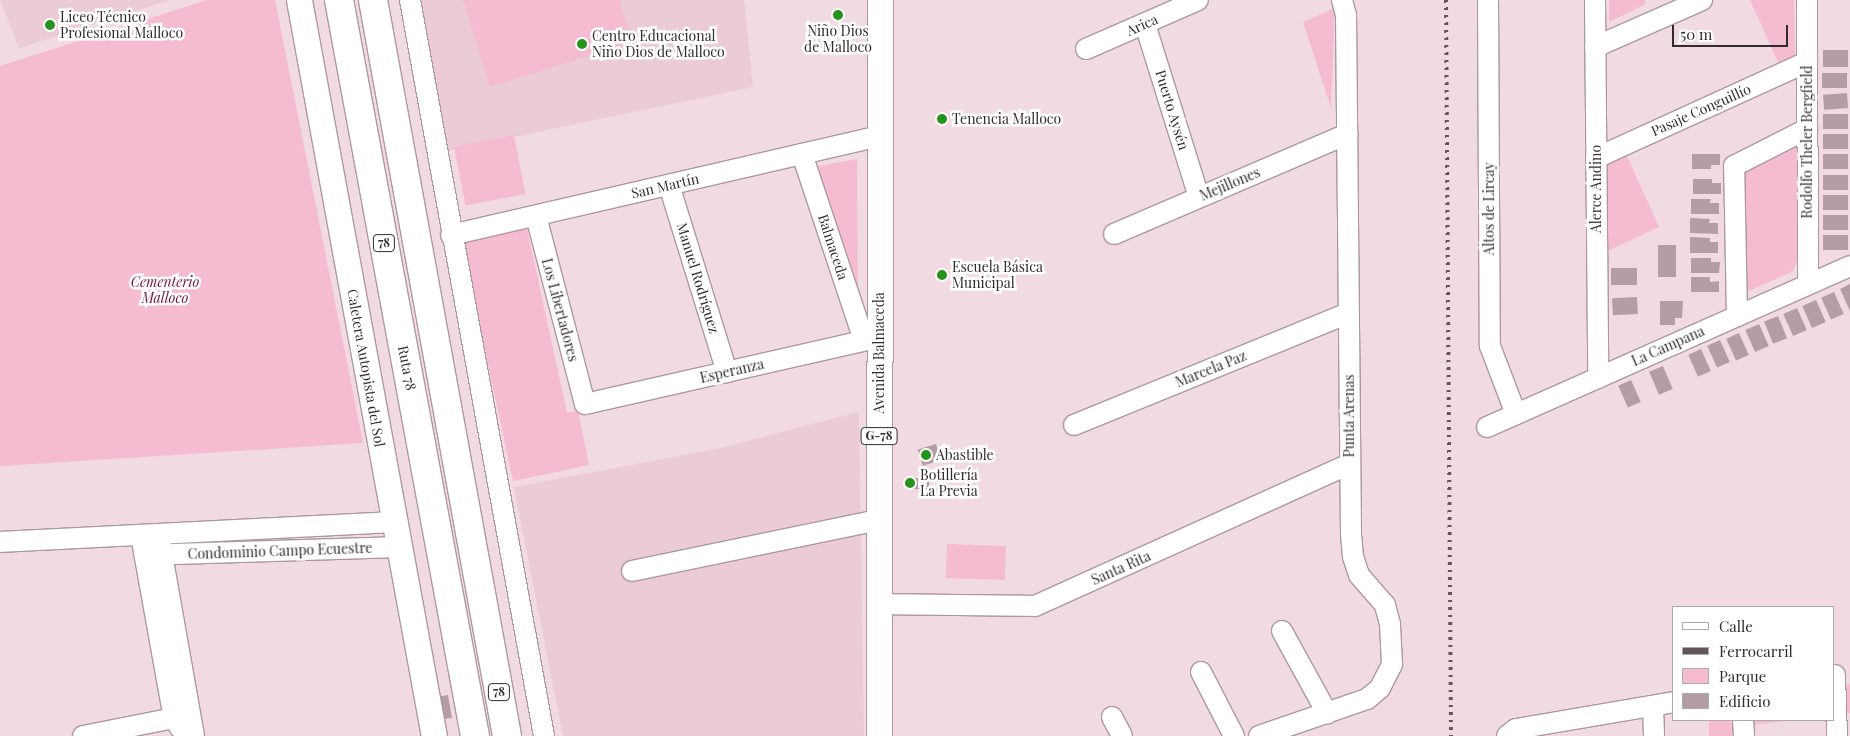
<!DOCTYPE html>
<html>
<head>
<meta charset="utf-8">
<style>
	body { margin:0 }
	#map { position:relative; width:1850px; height:736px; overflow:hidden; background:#f2dae2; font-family:"Playfair Display",serif }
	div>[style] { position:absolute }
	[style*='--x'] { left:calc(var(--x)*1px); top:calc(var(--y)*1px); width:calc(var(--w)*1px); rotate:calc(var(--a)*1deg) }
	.built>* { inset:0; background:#eacbd6 }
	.green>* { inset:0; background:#f4bbd1; transform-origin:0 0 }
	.building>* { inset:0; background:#b49da5; transform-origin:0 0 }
	.roads { filter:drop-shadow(1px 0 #ae98a0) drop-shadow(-1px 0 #ae98a0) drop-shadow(0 1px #ae98a0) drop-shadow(0 -1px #ae98a0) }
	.minor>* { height:20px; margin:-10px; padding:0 10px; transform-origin:10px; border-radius:10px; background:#fff }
	.major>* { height:25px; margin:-12.5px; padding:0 12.5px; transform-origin:12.5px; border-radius:12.5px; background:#fff }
	.highway>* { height:28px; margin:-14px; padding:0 14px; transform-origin:14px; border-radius:14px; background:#fff }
	.rail>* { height:4px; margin-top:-2px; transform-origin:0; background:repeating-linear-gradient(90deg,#62565a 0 2.5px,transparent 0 7.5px) }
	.dots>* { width:14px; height:14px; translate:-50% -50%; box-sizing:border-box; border:2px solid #fff; border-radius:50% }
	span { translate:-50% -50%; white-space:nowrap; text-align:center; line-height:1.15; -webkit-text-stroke:5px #fff; paint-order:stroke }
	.shield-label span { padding:1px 4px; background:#fff; border:1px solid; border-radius:4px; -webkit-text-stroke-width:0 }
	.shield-label { font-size:12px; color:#332a2d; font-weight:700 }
	.poi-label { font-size:14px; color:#332a2d }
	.left { translate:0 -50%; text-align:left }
	.street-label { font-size:14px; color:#332a2d }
	.park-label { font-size:14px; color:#711244; font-style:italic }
	.legend { position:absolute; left:1672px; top:606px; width:162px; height:115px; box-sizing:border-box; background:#fff; border:1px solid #adaaab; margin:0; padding:6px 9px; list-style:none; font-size:15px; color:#332a2d }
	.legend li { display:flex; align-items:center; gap:10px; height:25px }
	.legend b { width:25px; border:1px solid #adaaab }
	.scale { position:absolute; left:1672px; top:25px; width:116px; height:22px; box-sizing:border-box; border:2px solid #332a2d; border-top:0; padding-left:6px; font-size:15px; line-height:18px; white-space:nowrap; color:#332a2d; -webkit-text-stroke:4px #fff; paint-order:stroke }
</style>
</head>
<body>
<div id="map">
	<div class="built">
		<i style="clip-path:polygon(0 0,170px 0,19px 48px)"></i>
		<i style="clip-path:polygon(407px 0,744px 0,753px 87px,433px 154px)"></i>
		<i style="clip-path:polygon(859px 412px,864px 736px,563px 736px,514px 487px,721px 448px)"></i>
	</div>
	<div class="green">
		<i style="clip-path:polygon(207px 0,275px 0,363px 443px,0 466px,0 66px)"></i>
		<i style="clip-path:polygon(463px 0,619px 0,632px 42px,490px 87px)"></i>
		<i style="clip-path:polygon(1609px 0,1645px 0,1646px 4px,1609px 22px)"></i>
		<i style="clip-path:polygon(1750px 0,1794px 0,1795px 56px,1778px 62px)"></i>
		<i style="clip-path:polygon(1335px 8px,1331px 108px,1303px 22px)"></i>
		<i style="left:514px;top:135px;width:60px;height:61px;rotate:79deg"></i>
		<i style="clip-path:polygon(1797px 144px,1797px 262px,1793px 271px,1749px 291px,1740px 287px,1738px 182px,1749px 164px)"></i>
		<i style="clip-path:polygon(1625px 152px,1659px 227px,1608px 251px,1606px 168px,1611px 158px)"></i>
		<i style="clip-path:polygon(857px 159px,858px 304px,813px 167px)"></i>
		<i style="clip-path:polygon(526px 224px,567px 413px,578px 411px,589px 465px,513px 481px,461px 238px)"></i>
		<i style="left:947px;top:544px;width:59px;height:34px;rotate:2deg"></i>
		<i style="clip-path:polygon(1850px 684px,1850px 713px,1834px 715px,1834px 687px)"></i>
		<i style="clip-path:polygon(1709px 720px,1795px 720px,1733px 727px,1733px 736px,1709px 736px)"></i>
	</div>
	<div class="building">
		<i style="left:1823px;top:50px;width:25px;height:17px"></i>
		<i style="left:1822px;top:73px;width:25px;height:15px"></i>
		<i style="left:1847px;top:93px;width:15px;height:24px;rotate:86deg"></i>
		<i style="left:1823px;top:114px;width:25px;height:15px"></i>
		<i style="left:1823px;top:134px;width:25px;height:15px"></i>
		<i style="clip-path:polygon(1692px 154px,1720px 154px,1720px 165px,1711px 165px,1711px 169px,1692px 169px)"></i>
		<i style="left:1848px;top:154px;width:15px;height:25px;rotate:90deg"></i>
		<i style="left:1823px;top:175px;width:25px;height:15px"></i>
		<i style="clip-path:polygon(1693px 179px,1712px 179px,1712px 183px,1721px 183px,1721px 194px,1693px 194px)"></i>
		<i style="left:1848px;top:195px;width:15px;height:25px;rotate:90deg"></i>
		<i style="clip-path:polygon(1691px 199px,1711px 199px,1710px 203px,1719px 203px,1719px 214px,1691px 214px)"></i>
		<i style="left:1823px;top:215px;width:25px;height:15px"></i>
		<i style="clip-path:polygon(1690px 218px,1710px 219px,1709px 223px,1718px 223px,1718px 234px,1690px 233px)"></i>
		<i style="left:1848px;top:235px;width:15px;height:25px;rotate:90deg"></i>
		<i style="clip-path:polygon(1690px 237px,1710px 238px,1710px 242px,1718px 242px,1718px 253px,1690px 253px)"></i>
		<i style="left:1676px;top:245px;width:32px;height:18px;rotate:90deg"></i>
		<i style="clip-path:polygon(1691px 258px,1711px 258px,1711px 262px,1720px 262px,1719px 273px,1691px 273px)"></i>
		<i style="left:1637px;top:268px;width:17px;height:26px;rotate:90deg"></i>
		<i style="clip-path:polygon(1691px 277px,1710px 277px,1710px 282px,1719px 281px,1719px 292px,1691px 292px)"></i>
		<i style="clip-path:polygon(1850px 284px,1850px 311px,1840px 289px)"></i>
		<i style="left:1834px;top:292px;width:24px;height:14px;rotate:66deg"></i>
		<i style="left:1637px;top:297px;width:17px;height:25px;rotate:87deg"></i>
		<i style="left:1816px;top:300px;width:24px;height:15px;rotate:66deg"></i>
		<i style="clip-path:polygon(1660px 301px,1683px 301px,1682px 318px,1675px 318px,1675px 325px,1660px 325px)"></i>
		<i style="left:1797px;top:308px;width:24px;height:15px;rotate:66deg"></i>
		<i style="left:1778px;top:316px;width:24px;height:15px;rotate:68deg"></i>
		<i style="left:1759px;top:324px;width:24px;height:15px;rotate:66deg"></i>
		<i style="left:1739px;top:333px;width:24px;height:14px;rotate:66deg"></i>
		<i style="left:1720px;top:340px;width:24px;height:14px;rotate:66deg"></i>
		<i style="left:1701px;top:349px;width:24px;height:14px;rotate:66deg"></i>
		<i style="left:1663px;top:366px;width:25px;height:15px;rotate:67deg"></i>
		<i style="left:1631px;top:380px;width:24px;height:14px;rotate:66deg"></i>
		<i style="left:936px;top:444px;width:17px;height:19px;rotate:73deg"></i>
		<i style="left:907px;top:478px;width:22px;height:11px"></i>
		<i style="left:448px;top:695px;width:23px;height:9px;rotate:80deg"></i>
	</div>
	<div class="roads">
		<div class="minor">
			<i style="--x:410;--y:0;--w:748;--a:79.68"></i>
			<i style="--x:1488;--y:0;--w:346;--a:89.7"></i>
			<i style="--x:1490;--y:346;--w:73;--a:69.1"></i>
			<i style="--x:1595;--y:0;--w:378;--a:89.5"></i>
			<i style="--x:1807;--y:0;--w:284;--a:89.8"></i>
			<i style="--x:1145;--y:24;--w:181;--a:72.7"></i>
			<i style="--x:1595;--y:47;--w:117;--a:-23.7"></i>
			<i style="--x:1086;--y:49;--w:122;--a:-23.6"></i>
			<i style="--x:802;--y:154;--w:196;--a:71.6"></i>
			<i style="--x:1596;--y:158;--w:232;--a:-24.5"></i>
			<i style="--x:669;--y:185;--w:196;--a:72.8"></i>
			<i style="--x:536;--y:216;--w:194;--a:75.4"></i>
			<i style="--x:585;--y:404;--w:302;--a:-12.8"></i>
			<i style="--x:1114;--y:234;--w:254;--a:-23.2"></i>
			<i style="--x:451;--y:235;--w:440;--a:-13"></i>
			<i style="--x:1737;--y:316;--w:150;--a:-91.1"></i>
			<i style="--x:1734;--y:166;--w:82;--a:-26.9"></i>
			<i style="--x:1074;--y:425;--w:296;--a:-22.2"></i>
			<i style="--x:1487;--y:427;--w:397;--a:-23.9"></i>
			<i style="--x:142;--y:541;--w:180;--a:79.8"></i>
			<i style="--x:174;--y:718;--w:13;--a:58"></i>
			<i style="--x:181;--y:729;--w:13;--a:18"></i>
			<i style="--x:0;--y:542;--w:395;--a:-2.9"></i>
			<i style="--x:160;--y:543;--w:196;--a:80"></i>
			<i style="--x:145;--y:555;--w:254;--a:-1.8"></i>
			<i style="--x:632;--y:571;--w:252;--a:-11.7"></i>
			<i style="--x:879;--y:604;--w:156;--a:0.7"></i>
			<i style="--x:1035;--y:606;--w:345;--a:-24.3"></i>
			<i style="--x:1282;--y:631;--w:94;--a:61.2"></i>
			<i style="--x:1201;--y:672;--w:72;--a:62.7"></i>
			<i style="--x:1835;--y:675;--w:61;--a:88.1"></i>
			<i style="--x:1653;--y:706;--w:30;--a:88"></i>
			<i style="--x:1112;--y:717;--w:21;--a:62"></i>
			<i style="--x:1743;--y:720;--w:16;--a:86"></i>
			<i style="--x:83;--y:736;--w:93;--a:-11.2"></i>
			<i style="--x:1259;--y:736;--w:114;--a:-18.9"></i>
			<i style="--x:1367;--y:699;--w:17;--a:-40"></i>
			<i style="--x:1380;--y:688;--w:27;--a:-63"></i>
			<i style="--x:1392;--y:664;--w:40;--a:-92.9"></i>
			<i style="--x:1390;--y:624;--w:20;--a:-105"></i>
			<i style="--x:1385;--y:605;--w:40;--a:-131"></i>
			<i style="--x:1359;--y:575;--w:19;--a:-108"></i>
			<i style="--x:1353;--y:557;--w:24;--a:-95"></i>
			<i style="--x:1351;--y:533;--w:518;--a:-90.55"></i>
			<i style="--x:1346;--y:15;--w:16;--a:-105"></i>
			<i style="--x:1507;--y:736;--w:11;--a:-38"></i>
			<i style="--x:1516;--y:729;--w:160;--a:-9.7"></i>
		</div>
		<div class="major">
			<i style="--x:299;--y:0;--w:748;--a:79.61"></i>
			<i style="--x:879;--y:736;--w:736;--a:-89.92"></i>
		</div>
		<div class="highway">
			<i style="--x:339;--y:0;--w:748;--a:79.53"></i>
			<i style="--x:373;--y:0;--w:748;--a:79.68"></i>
		</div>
	</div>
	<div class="rail">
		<i style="--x:1446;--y:0;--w:736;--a:89.61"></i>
	</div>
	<div class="dots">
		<i style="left:838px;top:15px;background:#25931c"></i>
		<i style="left:50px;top:25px;background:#25931c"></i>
		<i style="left:582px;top:44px;background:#25931c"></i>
		<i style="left:942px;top:119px;background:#25931c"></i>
		<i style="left:942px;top:275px;background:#25931c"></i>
		<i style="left:926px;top:455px;background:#25931c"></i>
		<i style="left:910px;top:483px;background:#25931c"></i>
	</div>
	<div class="shield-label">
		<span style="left:384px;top:243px">78</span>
		<span style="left:879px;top:436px">G-78</span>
		<span style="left:499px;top:692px">78</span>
	</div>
	<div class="poi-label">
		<span class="left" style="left:60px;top:25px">Liceo Técnico<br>Profesional Malloco</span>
		<span style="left:838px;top:39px">Niño Dios<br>de Malloco</span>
		<span class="left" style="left:592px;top:44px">Centro Educacional<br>Niño Dios de Malloco</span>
		<span class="left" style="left:952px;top:119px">Tenencia Malloco</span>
		<span class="left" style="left:952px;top:275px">Escuela Básica<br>Municipal</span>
		<span class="left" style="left:936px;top:455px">Abastible</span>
		<span class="left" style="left:920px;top:483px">Botillería<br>La Previa</span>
	</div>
	<div class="street-label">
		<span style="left:1142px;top:25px;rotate:-24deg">Arica</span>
		<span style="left:1172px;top:110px;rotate:73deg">Puerto Aysén</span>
		<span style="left:1701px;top:110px;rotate:-24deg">Pasaje Conguillío</span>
		<span style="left:1807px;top:142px;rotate:-90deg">Rodolfo Theler Bergfield</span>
		<span style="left:1230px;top:184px;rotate:-23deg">Mejillones</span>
		<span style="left:665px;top:186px;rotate:-13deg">San Martín</span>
		<span style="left:1596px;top:189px;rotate:-90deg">Alerce Andino</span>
		<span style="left:1489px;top:209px;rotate:-90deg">Altos de Lircay</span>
		<span style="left:833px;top:247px;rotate:72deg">Balmaceda</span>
		<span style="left:698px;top:278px;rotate:73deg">Manuel Rodríguez</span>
		<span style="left:560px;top:310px;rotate:75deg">Los Libertadores</span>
		<span style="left:1668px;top:346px;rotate:-24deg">La Campana</span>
		<span style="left:879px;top:353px;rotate:-90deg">Avenida Balmaceda</span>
		<span style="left:366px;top:368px;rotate:80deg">Caletera Autopista del Sol</span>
		<span style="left:407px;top:368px;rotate:79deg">Ruta 78</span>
		<span style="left:1211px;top:369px;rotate:-22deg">Marcela Paz</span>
		<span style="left:732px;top:371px;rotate:-13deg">Esperanza</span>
		<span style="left:1349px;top:416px;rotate:-90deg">Punta Arenas</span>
		<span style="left:280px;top:551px;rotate:-2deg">Condominio Campo Ecuestre</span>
		<span style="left:1121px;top:568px;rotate:-24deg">Santa Rita</span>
	</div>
	<div class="park-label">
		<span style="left:165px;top:290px">Cementerio<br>Malloco</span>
	</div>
	<ul class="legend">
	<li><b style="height:6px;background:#fff"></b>Calle</li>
	<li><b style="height:6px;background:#62565a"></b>Ferrocarril</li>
	<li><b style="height:14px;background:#f4bbd1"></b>Parque</li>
	<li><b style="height:14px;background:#b49da5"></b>Edificio</li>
	</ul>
	<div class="scale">50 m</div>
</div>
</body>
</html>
